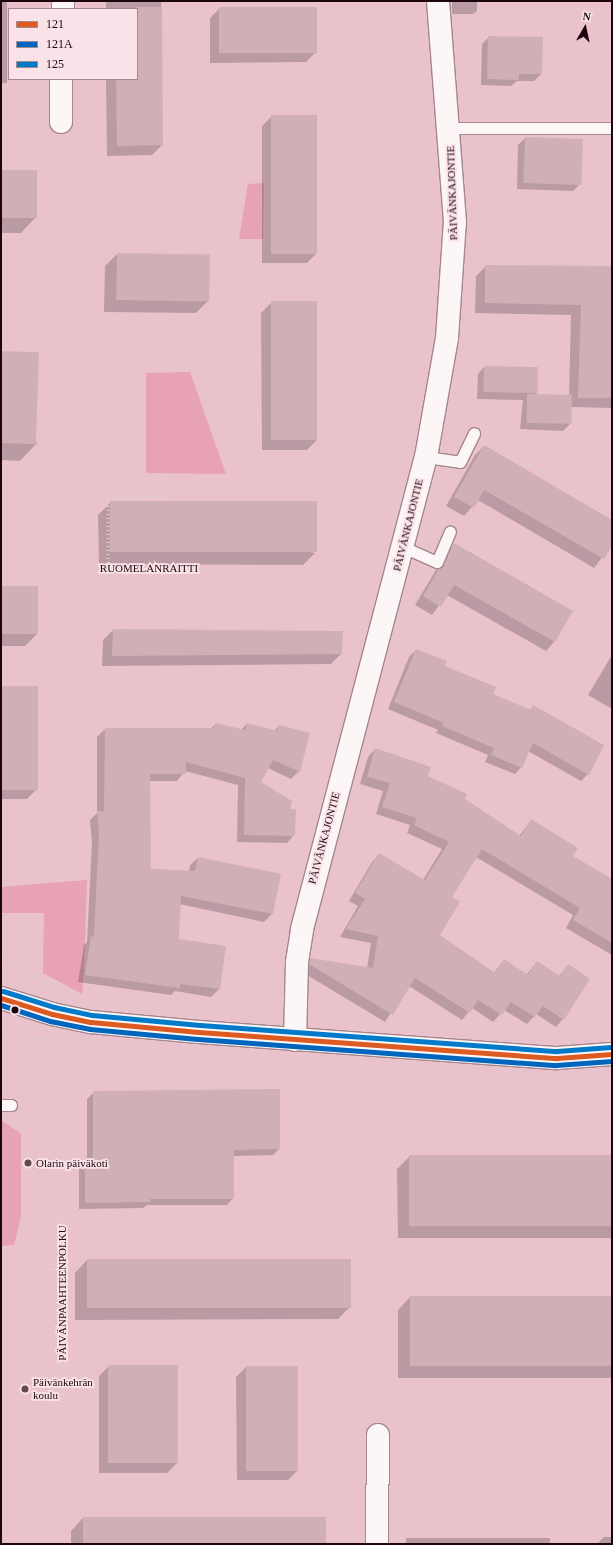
<!DOCTYPE html>
<html>
<head>
<meta charset="utf-8">
<style>
	body { margin:0 }
	#map { position:relative; width:613px; height:1545px; overflow:hidden; background:#eac2cc; font-family:Georgia,serif }
	div>[style] { position:absolute }
	[style*='--x'] { left:calc(var(--x)*1px); top:calc(var(--y)*1px); width:calc(var(--w)*1px); rotate:calc(var(--a)*1deg) }
	.green>* { inset:0; background:#e7a2b5 }
	.shadow>* { inset:0; background:#0003; transform-origin:0 0 }
	.building>* { inset:0; background:#d0b0b5; transform-origin:0 0 }
	.path>* { height:2.5px; margin-top:-1.25px; transform-origin:0; background:repeating-linear-gradient(90deg,#dcced2 0 1px,transparent 0 4px) }
	.roads { filter:drop-shadow(1px 0 #a4868e) drop-shadow(-1px 0 #a4868e) drop-shadow(0 1px #a4868e) drop-shadow(0 -1px #a4868e) }
	.service>* { height:11px; margin:-5.5px; padding:0 5.5px; transform-origin:5.5px; border-radius:5.5px; background:#fcf6f7 }
	.minor>* { height:22px; margin:-11px; padding:0 11px; transform-origin:11px; border-radius:11px; background:#fcf6f7 }
	.tertiary>* { height:22px; margin:-11px; padding:0 11px; transform-origin:11px; border-radius:11px; background:#fcf6f7 }
	.bus-1>* { height:5px; margin:-2.5px; padding:0 2.5px; transform-origin:2.5px; border-radius:2.5px; background:#dd5b20 }
	.bus-2>* { height:5px; margin:-2.5px; padding:0 2.5px; transform-origin:2.5px; border-radius:2.5px; background:#0065bd }
	.bus-3>* { height:5px; margin:-2.5px; padding:0 2.5px; transform-origin:2.5px; border-radius:2.5px; background:#007ac9 }
	.dots>* { width:11px; height:11px; translate:-50% -50%; box-sizing:border-box; border:2px solid #fae3e8; border-radius:50% }
	span { translate:-50% -50%; white-space:nowrap; text-align:center; line-height:1.15; -webkit-text-stroke:3.5px #fae3e8; paint-order:stroke }
	.street-label { font-size:11px; color:#1c050c }
	.poi-label { font-size:11px; color:#1c050c }
	.left { translate:0 -50%; text-align:left }
	.frame { position:absolute; inset:0; border:2px solid #1c050c; pointer-events:none }
	.legend { position:absolute; left:8px; top:8px; width:130px; height:72px; box-sizing:border-box; background:#fae3e8; border:1px solid #a18a90; margin:0; padding:5px 7px; list-style:none; font-size:12px; color:#1c050c }
	.legend li { display:flex; align-items:center; gap:8px; height:20px }
	.legend b { width:20px; border:1px solid #a18a90 }
	.north { position:absolute; left:565px; top:8px; width:40px; height:40px; -webkit-text-stroke:3px #fae3e8; paint-order:stroke; rotate:9deg; font-size:11px; font-weight:700; line-height:16px; text-align:center; color:#1c050c }
	.north::after { content:''; display:block; margin:auto; width:14px; height:18px; background:#1c050c; clip-path:polygon(50% 0,100% 100%,50% 72%,0 100%) }
</style>
</head>
<body>
<div id="map">
	<div class="green">
		<i style="clip-path:polygon(264px 183px,263px 239px,239px 239px,248px 184px)"></i>
		<i style="clip-path:polygon(190px 372px,226px 474px,146px 473px,146px 373px)"></i>
		<i style="clip-path:polygon(87px 880px,84px 972px,82px 994px,43px 973px,44px 913px,1px 913px,1px 887px)"></i>
		<i style="clip-path:polygon(1px 1120px,21px 1134px,21px 1216px,14px 1245px,1px 1246px)"></i>
	</div>
	<div class="shadow">
		<i style="left:1px;top:1px;width:6px;height:82px"></i>
		<i style="clip-path:polygon(106px 1px,161px 1px,162px 145px,152px 155px,107px 156px,106px 79px,137px 79px,137px 9px,106px 9px)"></i>
		<i style="clip-path:polygon(452px 1px,477px 1px,477px 11px,473px 14px,452px 14px)"></i>
		<i style="clip-path:polygon(220px 8px,316px 52px,306px 62px,210px 63px,210px 18px)"></i>
		<i style="clip-path:polygon(489px 37px,542px 38px,541px 74px,534px 81px,517px 81px,511px 86px,481px 85px,482px 44px)"></i>
		<i style="clip-path:polygon(272px 116px,317px 253px,307px 263px,262px 263px,262px 126px)"></i>
		<i style="clip-path:polygon(525px 138px,580px 184px,573px 191px,517px 189px,518px 145px)"></i>
		<i style="clip-path:polygon(1px 171px,36px 217px,21px 233px,1px 233px)"></i>
		<i style="clip-path:polygon(117px 254px,208px 301px,196px 313px,104px 312px,105px 266px)"></i>
		<i style="clip-path:polygon(486px 266px,612px 267px,612px 408px,571px 407px,570px 424px,563px 431px,520px 429px,523px 400px,477px 399px,478px 374px,484px 367px,537px 393px,535px 395px,569px 396px,571px 315px,475px 313px,476px 276px)"></i>
		<i style="clip-path:polygon(271px 303px,317px 440px,307px 450px,262px 450px,261px 313px)"></i>
		<i style="clip-path:polygon(1px 352px,37px 443px,20px 461px,1px 460px)"></i>
		<i style="clip-path:polygon(484px 446px,612px 521px,612px 544px,594px 568px,478px 500px,464px 516px,446px 506px,475px 455px)"></i>
		<i style="clip-path:polygon(111px 502px,315px 553px,303px 565px,99px 564px,98px 515px)"></i>
		<i style="clip-path:polygon(455px 544px,572px 611px,554px 642px,546px 651px,447px 595px,432px 615px,415px 605px,446px 553px)"></i>
		<i style="clip-path:polygon(1px 587px,37px 634px,25px 646px,1px 646px)"></i>
		<i style="clip-path:polygon(113px 630px,341px 654px,331px 664px,102px 666px,103px 640px)"></i>
		<i style="clip-path:polygon(416px 650px,491px 694px,530px 710px,534px 706px,588px 774px,581px 781px,528px 751px,521px 767px,515px 774px,485px 762px,488px 755px,436px 733px,438px 730px,388px 709px,409px 657px)"></i>
		<i style="clip-path:polygon(612px 655px,612px 709px,588px 695px)"></i>
		<i style="clip-path:polygon(1px 687px,37px 789px,27px 799px,1px 799px)"></i>
		<i style="clip-path:polygon(216px 724px,241px 730px,247px 724px,274px 731px,279px 726px,299px 771px,291px 779px,268px 768px,260px 783px,289px 810px,294px 835px,287px 843px,237px 842px,238px 785px,185px 771px,177px 781px,149px 781px,150px 869px,189px 871px,190px 865px,198px 858px,280px 874px,272px 914px,264px 922px,179px 904px,178px 940px,225px 947px,219px 989px,211px 997px,175px 991px,171px 995px,78px 982px,84px 945px,87px 942px,92px 842px,90px 820px,97px 813px,97px 737px,105px 729px,210px 729px)"></i>
		<i style="clip-path:polygon(375px 749px,427px 776px,519px 836px,531px 821px,572px 856px,612px 880px,612px 955px,566px 928px,573px 915px,476px 857px,450px 897px,439px 935px,494px 973px,504px 960px,526px 975px,537px 962px,558px 977px,568px 966px,563px 1019px,556px 1027px,536px 1014px,527px 1024px,504px 1010px,493px 1022px,472px 1008px,462px 1020px,409px 986px,385px 1022px,302px 972px,303px 967px,311px 960px,367px 968px,371px 943px,340px 937px,358px 906px,349px 901px,372px 862px,380px 854px,423px 880px,442px 849px,407px 833px,410px 825px,376px 814px,383px 791px,360px 784px,368px 757px)"></i>
		<i style="clip-path:polygon(94px 1092px,279px 1149px,273px 1155px,233px 1156px,233px 1198px,227px 1205px,147px 1205px,143px 1208px,79px 1209px,79px 1166px,87px 1160px,87px 1099px)"></i>
		<i style="clip-path:polygon(410px 1156px,612px 1156px,612px 1238px,398px 1238px,397px 1169px)"></i>
		<i style="clip-path:polygon(87px 1260px,350px 1307px,338px 1319px,75px 1320px,75px 1273px)"></i>
		<i style="clip-path:polygon(410px 1297px,612px 1297px,612px 1378px,398px 1378px,398px 1310px)"></i>
		<i style="clip-path:polygon(109px 1366px,177px 1463px,167px 1473px,99px 1473px,99px 1376px)"></i>
		<i style="clip-path:polygon(246px 1367px,298px 1470px,288px 1480px,237px 1480px,236px 1377px)"></i>
		<i style="clip-path:polygon(83px 1518px,325px 1518px,325px 1544px,71px 1544px,71px 1531px)"></i>
		<i style="clip-path:polygon(604px 1537px,612px 1537px,612px 1544px,597px 1544px)"></i>
		<i style="left:406px;top:1538px;width:144px;height:9px"></i>
	</div>
	<div class="building">
		<i style="clip-path:polygon(137px 7px,162px 7px,163px 145px,117px 146px,116px 79px,137px 79px)"></i>
		<i style="left:219px;top:7px;width:98px;height:46px"></i>
		<i style="clip-path:polygon(488px 36px,543px 37px,542px 74px,519px 74px,519px 80px,487px 79px)"></i>
		<i style="left:271px;top:115px;width:46px;height:139px"></i>
		<i style="left:525px;top:137px;width:58px;height:46px;rotate:2deg"></i>
		<i style="left:1px;top:170px;width:36px;height:48px"></i>
		<i style="left:117px;top:253px;width:93px;height:47px;rotate:1deg"></i>
		<i style="clip-path:polygon(485px 265px,612px 266px,612px 398px,578px 398px,581px 305px,485px 303px)"></i>
		<i style="left:317px;top:301px;width:139px;height:46px;rotate:90deg"></i>
		<i style="left:1px;top:351px;width:38px;height:92px;rotate:2deg"></i>
		<i style="left:484px;top:366px;width:54px;height:26px;rotate:1deg"></i>
		<i style="left:527px;top:394px;width:45px;height:29px;rotate:1deg"></i>
		<i style="clip-path:polygon(484px 445px,612px 520px,612px 546px,604px 559px,484px 490px,474px 508px,454px 497px)"></i>
		<i style="left:110px;top:501px;width:207px;height:51px"></i>
		<i style="clip-path:polygon(454px 543px,573px 611px,555px 642px,454px 585px,441px 607px,423px 596px)"></i>
		<i style="left:1px;top:586px;width:37px;height:48px"></i>
		<i style="clip-path:polygon(113px 629px,343px 631px,342px 654px,112px 656px)"></i>
		<i style="clip-path:polygon(416px 649px,447px 661px,445px 666px,496px 687px,493px 694px,531px 710px,533px 705px,604px 745px,589px 775px,533px 743px,522px 768px,491px 755px,494px 748px,442px 726px,444px 723px,394px 702px)"></i>
		<i style="left:1px;top:686px;width:37px;height:104px"></i>
		<i style="clip-path:polygon(216px 723px,245px 730px,247px 723px,277px 731px,279px 725px,310px 733px,300px 772px,273px 760px,261px 782px,292px 801px,290px 809px,296px 809px,295px 836px,244px 835px,245px 778px,186px 762px,186px 774px,150px 774px,151px 869px,195px 871px,198px 857px,281px 874px,273px 914px,181px 896px,179px 939px,226px 946px,220px 989px,180px 984px,180px 988px,85px 975px,91px 936px,94px 937px,99px 834px,97px 811px,104px 811px,105px 728px,214px 728px)"></i>
		<i style="clip-path:polygon(375px 748px,431px 767px,428px 776px,467px 794px,465px 799px,521px 836px,531px 819px,578px 848px,573px 856px,612px 879px,612px 943px,573px 920px,580px 908px,482px 849px,452px 897px,460px 902px,440px 935px,495px 973px,504px 959px,528px 975px,537px 961px,560px 976px,568px 964px,590px 979px,564px 1020px,543px 1006px,535px 1017px,511px 1002px,502px 1015px,478px 1000px,470px 1013px,415px 978px,393px 1015px,309px 964px,310px 958px,373px 968px,378px 936px,346px 929px,365px 899px,355px 893px,379px 853px,425px 880px,449px 842px,414px 825px,417px 818px,382px 807px,390px 783px,367px 777px)"></i>
		<i style="clip-path:polygon(280px 1089px,280px 1149px,234px 1150px,234px 1199px,150px 1199px,150px 1202px,85px 1203px,85px 1159px,93px 1159px,93px 1091px)"></i>
		<i style="left:612px;top:1155px;width:71px;height:203px;rotate:90deg"></i>
		<i style="left:87px;top:1259px;width:264px;height:49px"></i>
		<i style="left:410px;top:1296px;width:202px;height:70px"></i>
		<i style="left:108px;top:1365px;width:70px;height:98px"></i>
		<i style="left:246px;top:1366px;width:52px;height:105px"></i>
		<i style="left:83px;top:1517px;width:243px;height:27px"></i>
	</div>
	<div class="path">
		<i style="--x:1;--y:123;--w:35;--a:-2"></i>
		<i style="--x:65;--y:146;--w:121;--a:87.2"></i>
		<i style="--x:71;--y:267;--w:200;--a:90.3"></i>
		<i style="--x:1;--y:160;--w:66;--a:-0.9"></i>
		<i style="--x:24;--y:269;--w:71;--a:-51.8"></i>
		<i style="--x:490;--y:442;--w:137;--a:29.7"></i>
		<i style="--x:1;--y:470;--w:69;--a:-2.5"></i>
		<i style="--x:70;--y:467;--w:101;--a:89.4"></i>
		<i style="--x:71;--y:568;--w:299;--a:0.2"></i>
		<i style="--x:466;--y:541;--w:105;--a:29"></i>
		<i style="--x:108;--y:567;--w:69;--a:-90"></i>
		<i style="--x:108;--y:498;--w:60;--a:-1.9"></i>
		<i style="--x:1;--y:957;--w:61;--a:29.5"></i>
		<i style="--x:1;--y:1032;--w:51;--a:10.2"></i>
		<i style="--x:62;--y:1042;--w:502;--a:89.89"></i>
		<i style="--x:1;--y:1062;--w:48;--a:1.2"></i>
		<i style="--x:49;--y:1063;--w:24;--a:-57"></i>
		<i style="--x:113;--y:1222;--w:200;--a:0"></i>
		<i style="--x:313;--y:1222;--w:20;--a:-45"></i>
		<i style="--x:327;--y:1208;--w:23;--a:-61"></i>
		<i style="--x:338;--y:1188;--w:122;--a:-87.7"></i>
		<i style="--x:1;--y:1269;--w:61;--a:0"></i>
		<i style="--x:387;--y:1413;--w:274;--a:-88.5"></i>
		<i style="--x:394;--y:1139;--w:14;--a:-39"></i>
		<i style="--x:405;--y:1130;--w:207;--a:1.7"></i>
	</div>
	<div class="roads">
		<div class="service">
			<i style="--x:449;--y:128;--w:163;--a:0"></i>
			<i style="--x:426;--y:457;--w:34;--a:8"></i>
			<i style="--x:460;--y:462;--w:32;--a:-64"></i>
			<i style="--x:403;--y:547;--w:37;--a:24"></i>
			<i style="--x:437;--y:562;--w:33;--a:-67"></i>
			<i style="--x:1;--y:1105;--w:10;--a:0"></i>
		</div>
		<div class="minor">
			<i style="--x:63;--y:9;--w:8;--a:-90"></i>
			<i style="--x:61;--y:122;--w:43;--a:-90"></i>
			<i style="--x:295;--y:1040;--w:78;--a:-88.5"></i>
			<i style="--x:297;--y:962;--w:33;--a:-81"></i>
			<i style="--x:302;--y:929;--w:488;--a:-75.3"></i>
			<i style="--x:426;--y:457;--w:121;--a:-80"></i>
			<i style="--x:447;--y:338;--w:116;--a:-86.1"></i>
			<i style="--x:455;--y:222;--w:222;--a:-94.4"></i>
			<i style="--x:377;--y:1544;--w:109;--a:-89.5"></i>
		</div>
		<div class="tertiary">
			<i style="--x:1;--y:998;--w:53;--a:17.4"></i>
			<i style="--x:52;--y:1014;--w:40;--a:12"></i>
			<i style="--x:91;--y:1022;--w:108;--a:5.3"></i>
			<i style="--x:199;--y:1032;--w:359;--a:4.2"></i>
			<i style="--x:557;--y:1058;--w:55;--a:-4.2"></i>
		</div>
	</div>
	<div class="bus-1">
		<i style="--x:1;--y:998;--w:53;--a:17.4"></i>
		<i style="--x:52;--y:1014;--w:40;--a:12"></i>
		<i style="--x:91;--y:1022;--w:108;--a:5.3"></i>
		<i style="--x:199;--y:1032;--w:359;--a:4.2"></i>
		<i style="--x:557;--y:1058;--w:55;--a:-4.2"></i>
	</div>
	<div class="bus-2">
		<i style="--x:1;--y:1005;--w:52;--a:18.1"></i>
		<i style="--x:50;--y:1021;--w:41;--a:11.3"></i>
		<i style="--x:90;--y:1029;--w:108;--a:5.3"></i>
		<i style="--x:198;--y:1039;--w:359;--a:4.2"></i>
		<i style="--x:556;--y:1065;--w:56;--a:-4.1"></i>
	</div>
	<div class="bus-3">
		<i style="--x:3;--y:991;--w:53;--a:17.4"></i>
		<i style="--x:54;--y:1007;--w:39;--a:12"></i>
		<i style="--x:92;--y:1015;--w:108;--a:5.3"></i>
		<i style="--x:200;--y:1025;--w:358;--a:4.2"></i>
		<i style="--x:557;--y:1051;--w:54;--a:-4.2"></i>
	</div>
	<div class="dots">
		<i style="left:15px;top:1010px;background:#1c050c"></i>
		<i style="left:28px;top:1163px;background:#64474f"></i>
		<i style="left:25px;top:1389px;background:#64474f"></i>
	</div>
	<div class="street-label">
		<span style="left:452px;top:193px;rotate:-92deg">PÄIVÄNKAJONTIE</span>
		<span style="left:408px;top:525px;rotate:-76deg">PÄIVÄNKAJONTIE</span>
		<span style="left:149px;top:568px">RUOMELANRAITTI</span>
		<span style="left:324px;top:838px;rotate:-75deg">PÄIVÄNKAJONTIE</span>
		<span style="left:62px;top:1293px;rotate:-90deg">PÄIVÄNPAAHTEENPOLKU</span>
	</div>
	<div class="poi-label">
		<span class="left" style="left:36px;top:1163px">Olarin päiväkoti</span>
		<span class="left" style="left:33px;top:1389px">Päivänkehrän<br>koulu</span>
	</div>
	<div class="frame"></div>
	<ul class="legend">
	<li><b style="height:5px;background:#dd5b20"></b>121</li>
	<li><b style="height:5px;background:#0065bd"></b>121A</li>
	<li><b style="height:5px;background:#007ac9"></b>125</li>
	</ul>
	<div class="north">N</div>
</div>
</body>
</html>
